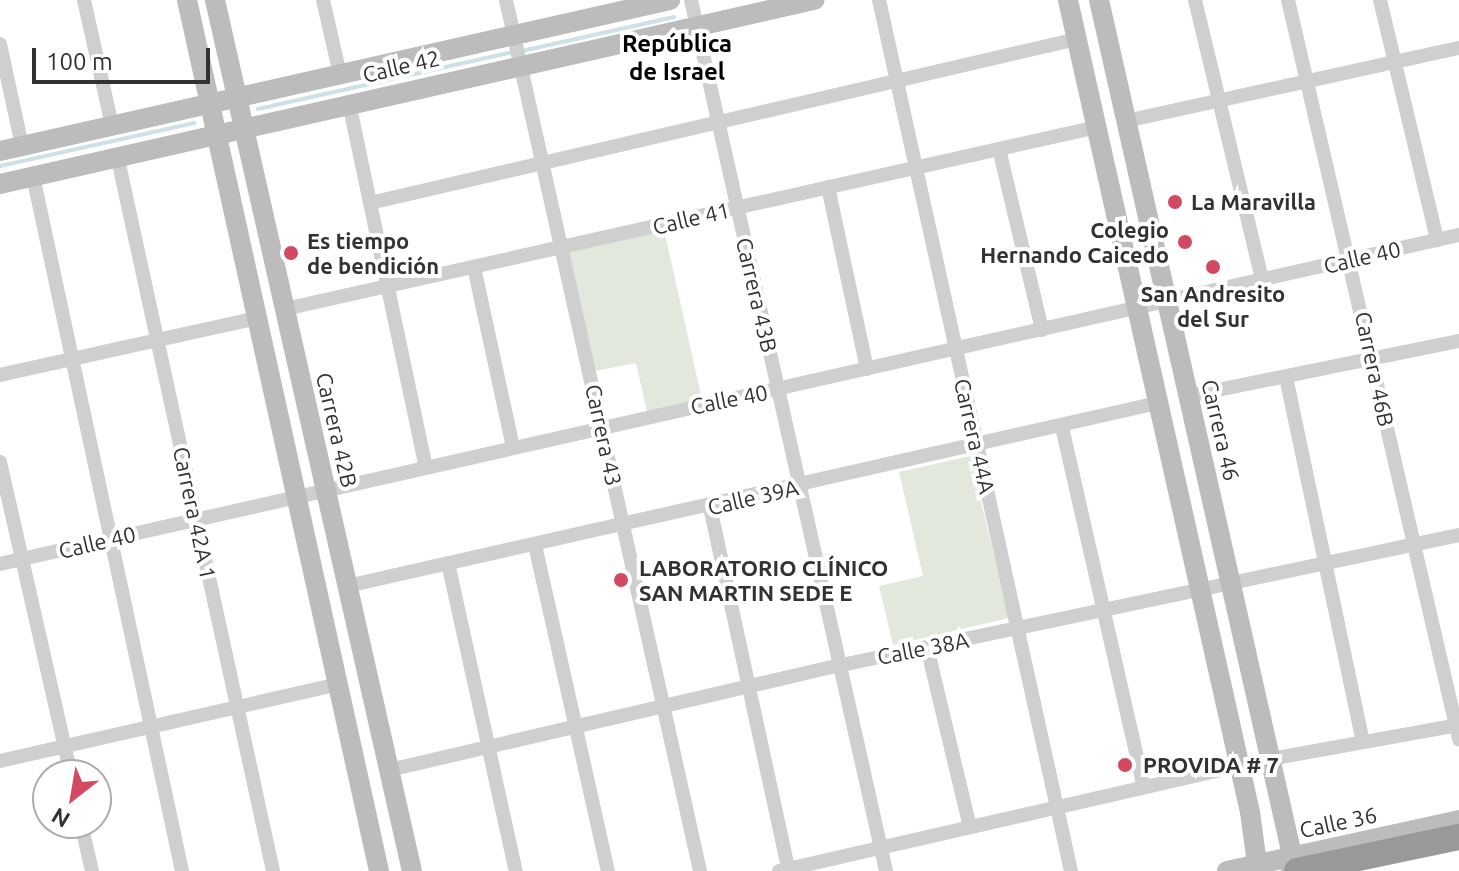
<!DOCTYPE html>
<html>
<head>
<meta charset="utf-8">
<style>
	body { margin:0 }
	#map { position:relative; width:1459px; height:871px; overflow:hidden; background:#fff; font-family:Ubuntu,sans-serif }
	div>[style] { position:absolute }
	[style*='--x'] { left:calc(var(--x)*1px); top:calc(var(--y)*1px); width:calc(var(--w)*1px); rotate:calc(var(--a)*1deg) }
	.green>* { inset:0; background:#e3e8dc }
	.stream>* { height:4px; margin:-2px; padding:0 2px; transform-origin:2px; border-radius:2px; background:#cee0e8 }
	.street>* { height:14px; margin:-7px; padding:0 7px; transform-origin:7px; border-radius:7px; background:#cfcfcf }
	.secondary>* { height:20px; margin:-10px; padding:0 10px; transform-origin:10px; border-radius:10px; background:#bcbcbc }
	.highway>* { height:26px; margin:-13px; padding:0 13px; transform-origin:13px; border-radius:13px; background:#999 }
	.dots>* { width:22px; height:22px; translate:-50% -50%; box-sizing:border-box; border:4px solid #fff; border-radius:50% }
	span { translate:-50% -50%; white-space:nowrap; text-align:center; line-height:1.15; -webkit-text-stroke:8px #fff; paint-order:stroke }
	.street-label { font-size:22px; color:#323232 }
	.poi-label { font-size:22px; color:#323232; font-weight:700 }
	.left { translate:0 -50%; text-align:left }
	.right { translate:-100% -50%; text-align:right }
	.neighbourhood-label { font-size:24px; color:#000; font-weight:700 }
	.north { position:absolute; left:32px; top:759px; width:80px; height:80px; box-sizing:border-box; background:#fff; border:2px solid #adadad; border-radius:50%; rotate:211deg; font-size:22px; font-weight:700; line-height:32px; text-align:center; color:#323232 }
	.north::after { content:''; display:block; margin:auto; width:28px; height:36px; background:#d24a61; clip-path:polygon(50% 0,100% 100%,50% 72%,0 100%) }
	.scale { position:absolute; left:32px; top:48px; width:178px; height:36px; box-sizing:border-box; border:4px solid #323232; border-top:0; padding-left:10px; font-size:24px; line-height:28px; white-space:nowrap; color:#323232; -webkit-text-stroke:6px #fff; paint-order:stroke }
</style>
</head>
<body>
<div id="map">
	<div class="green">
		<i style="clip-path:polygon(663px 225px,703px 404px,648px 416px,636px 363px,590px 372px,563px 247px)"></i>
		<i style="clip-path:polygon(970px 456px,1009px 618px,893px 645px,879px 586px,923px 576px,899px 472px)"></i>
	</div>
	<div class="stream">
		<i style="--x:522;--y:51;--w:156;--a:-12.6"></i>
		<i style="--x:258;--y:109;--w:261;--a:-12.6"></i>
		<i style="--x:0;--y:166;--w:199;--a:-12.5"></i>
	</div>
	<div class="street">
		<i style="--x:84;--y:0;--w:128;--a:77.4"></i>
		<i style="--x:323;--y:0;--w:76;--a:77.1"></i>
		<i style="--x:506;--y:0;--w:892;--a:77.44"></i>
		<i style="--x:691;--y:0;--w:893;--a:77.38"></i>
		<i style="--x:879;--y:0;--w:892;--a:77.57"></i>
		<i style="--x:1195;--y:0;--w:288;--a:76.5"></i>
		<i style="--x:1288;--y:0;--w:759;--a:76.97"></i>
		<i style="--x:1380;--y:0;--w:247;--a:76.6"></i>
		<i style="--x:0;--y:44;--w:104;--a:77.8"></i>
		<i style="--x:349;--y:103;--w:372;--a:78.1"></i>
		<i style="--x:1126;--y:121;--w:341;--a:-12.4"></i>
		<i style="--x:999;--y:149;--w:186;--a:76.6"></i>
		<i style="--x:117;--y:155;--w:733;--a:77.71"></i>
		<i style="--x:33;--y:176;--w:711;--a:77.9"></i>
		<i style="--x:828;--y:187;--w:186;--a:77.9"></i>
		<i style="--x:370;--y:203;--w:726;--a:-13.06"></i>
		<i style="--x:474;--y:267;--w:184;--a:77.8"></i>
		<i style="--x:285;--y:309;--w:832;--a:-12.63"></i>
		<i style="--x:0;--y:375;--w:263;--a:-12.5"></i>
		<i style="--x:1286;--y:377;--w:373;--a:78.1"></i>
		<i style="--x:1188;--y:396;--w:277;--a:-11.5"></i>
		<i style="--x:1062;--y:427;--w:369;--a:77.2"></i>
		<i style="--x:0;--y:462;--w:321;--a:77.2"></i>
		<i style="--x:710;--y:507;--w:370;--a:77.8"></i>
		<i style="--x:535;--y:545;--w:334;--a:77.4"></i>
		<i style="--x:448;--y:563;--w:315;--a:77.6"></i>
		<i style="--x:0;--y:564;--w:1496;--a:-12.71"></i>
		<i style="--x:347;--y:586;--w:831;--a:-12.72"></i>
		<i style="--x:927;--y:647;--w:185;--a:76.6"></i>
		<i style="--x:1270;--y:759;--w:192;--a:-10.2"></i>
		<i style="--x:0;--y:761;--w:347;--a:-12.8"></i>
		<i style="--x:389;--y:770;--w:460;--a:-13.1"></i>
		<i style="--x:837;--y:666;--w:636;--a:-11.89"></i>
		<i style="--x:81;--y:823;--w:49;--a:77.1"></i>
		<i style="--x:779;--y:871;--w:472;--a:-12.9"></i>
	</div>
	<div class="secondary">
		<i style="--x:187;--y:0;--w:892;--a:77.57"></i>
		<i style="--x:215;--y:0;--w:893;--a:77.26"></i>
		<i style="--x:1068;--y:0;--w:832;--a:77.37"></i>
		<i style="--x:1250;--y:812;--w:60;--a:82.3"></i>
		<i style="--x:1099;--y:0;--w:867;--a:77.28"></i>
		<i style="--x:1290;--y:846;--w:25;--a:88"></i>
		<i style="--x:0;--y:151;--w:687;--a:-12.7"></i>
		<i style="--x:0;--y:184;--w:835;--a:-12.74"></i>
		<i style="--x:1227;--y:871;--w:238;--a:-12.4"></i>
	</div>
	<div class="highway">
		<i style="--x:1297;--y:871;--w:166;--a:-11.9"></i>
	</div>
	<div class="dots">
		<i style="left:1175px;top:202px;background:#d24a61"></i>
		<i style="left:1185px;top:242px;background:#d24a61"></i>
		<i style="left:291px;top:253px;background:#d24a61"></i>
		<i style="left:1213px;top:267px;background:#d24a61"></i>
		<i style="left:621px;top:580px;background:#d24a61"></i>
		<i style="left:1125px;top:765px;background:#d24a61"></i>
	</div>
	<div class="street-label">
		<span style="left:401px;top:66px;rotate:-13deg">Calle 42</span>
		<span style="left:691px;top:218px;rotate:-13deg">Calle 41</span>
		<span style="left:1362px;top:257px;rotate:-13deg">Calle 40</span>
		<span style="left:757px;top:295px;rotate:77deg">Carrera 43B</span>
		<span style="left:1375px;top:369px;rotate:78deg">Carrera 46B</span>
		<span style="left:729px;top:399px;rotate:-11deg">Calle 40</span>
		<span style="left:337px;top:430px;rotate:77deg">Carrera 42B</span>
		<span style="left:1221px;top:430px;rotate:77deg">Carrera 46</span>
		<span style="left:604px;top:435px;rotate:78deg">Carrera 43</span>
		<span style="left:975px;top:436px;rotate:77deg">Carrera 44A</span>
		<span style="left:753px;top:497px;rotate:-13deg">Calle 39A</span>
		<span style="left:195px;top:513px;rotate:78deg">Carrera 42A 1</span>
		<span style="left:97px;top:542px;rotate:-13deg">Calle 40</span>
		<span style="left:923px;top:648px;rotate:-11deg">Calle 38A</span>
		<span style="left:1338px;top:822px;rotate:-12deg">Calle 36</span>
	</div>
	<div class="poi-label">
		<span class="left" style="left:1191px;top:202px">La Maravilla</span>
		<span class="right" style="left:1169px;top:242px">Colegio<br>Hernando Caicedo</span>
		<span class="left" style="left:307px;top:253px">Es tiempo<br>de bendición</span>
		<span style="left:1213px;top:306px">San Andresito<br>del Sur</span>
		<span class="left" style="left:639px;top:580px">LABORATORIO CLÍNICO<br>SAN MARTIN SEDE E</span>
		<span class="left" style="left:1143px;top:765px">PROVIDA # 7</span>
	</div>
	<div class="neighbourhood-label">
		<span style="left:677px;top:58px">República<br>de Israel</span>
	</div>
	<div class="north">N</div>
	<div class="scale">100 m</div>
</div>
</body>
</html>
